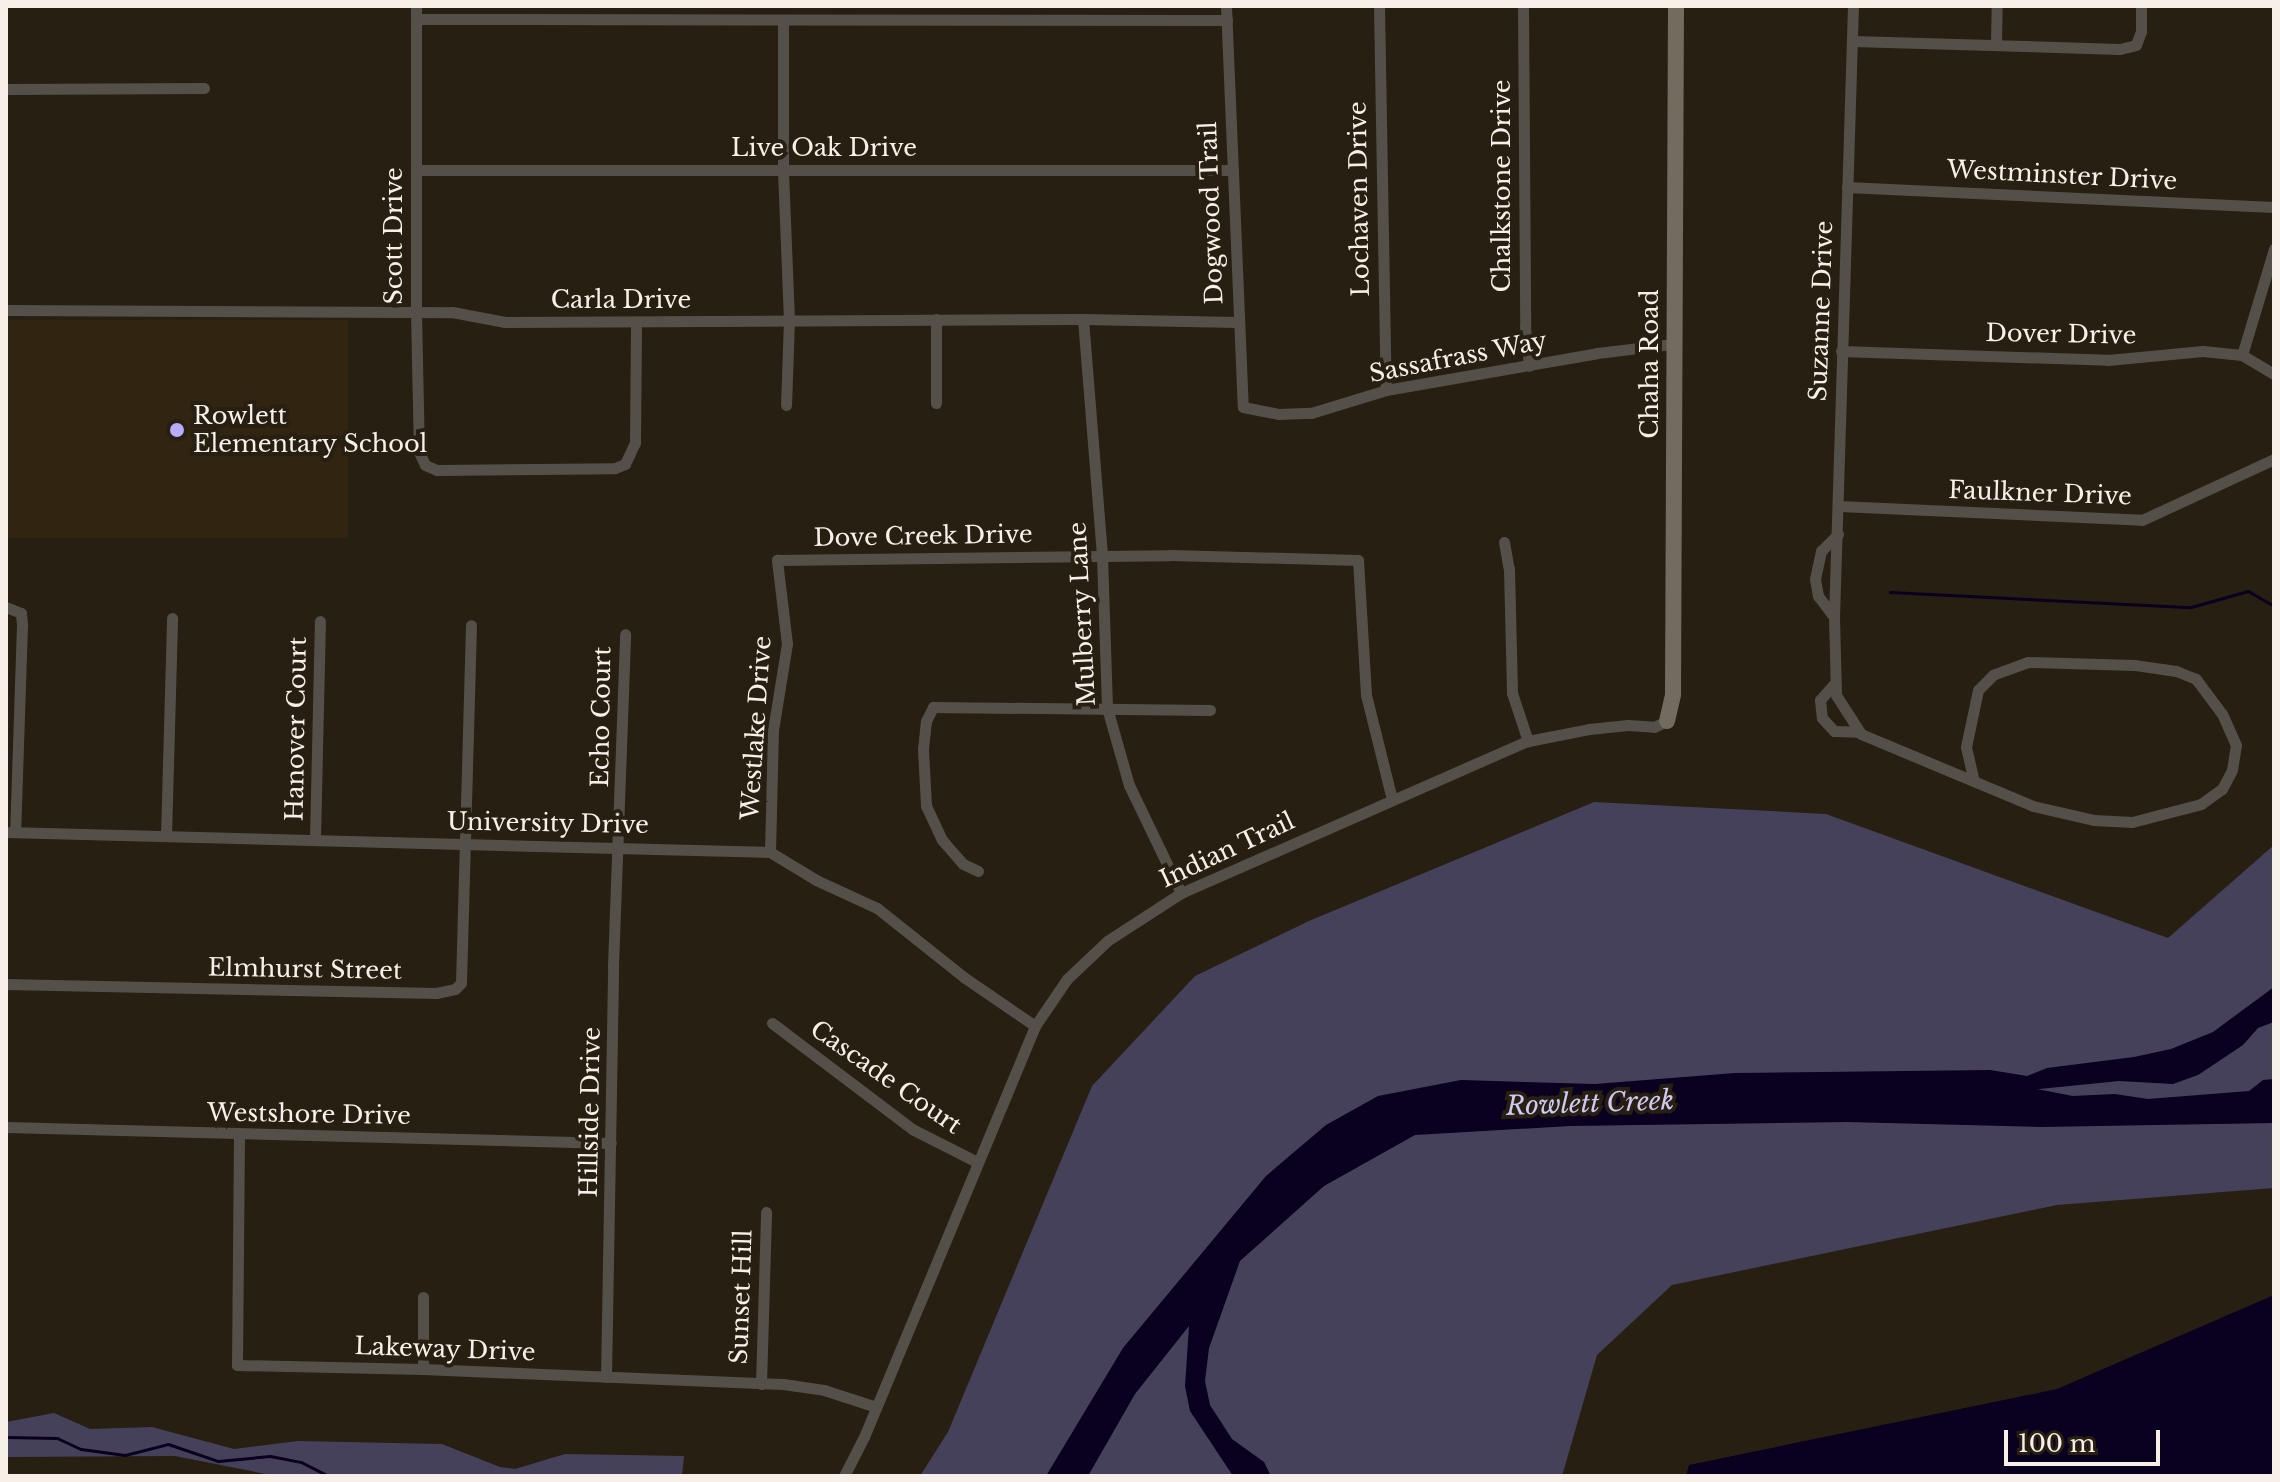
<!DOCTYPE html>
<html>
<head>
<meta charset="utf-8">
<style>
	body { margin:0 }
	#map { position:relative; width:2280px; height:1482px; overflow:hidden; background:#271f12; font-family:"Libre Baskerville",serif }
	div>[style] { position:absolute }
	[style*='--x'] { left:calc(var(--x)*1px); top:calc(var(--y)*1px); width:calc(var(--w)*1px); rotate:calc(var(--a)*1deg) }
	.built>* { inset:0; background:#312512; transform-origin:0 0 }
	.green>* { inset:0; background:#45415b }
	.water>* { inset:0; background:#09011f }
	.stream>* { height:3px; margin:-1.5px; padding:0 1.5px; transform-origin:1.5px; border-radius:1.5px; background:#09011f }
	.river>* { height:18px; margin:-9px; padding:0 9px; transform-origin:9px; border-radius:9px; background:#09011f }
	.street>* { height:11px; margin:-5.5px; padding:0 5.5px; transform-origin:5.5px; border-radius:5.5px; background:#545049 }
	.secondary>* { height:16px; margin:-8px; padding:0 8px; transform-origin:8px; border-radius:8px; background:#716b60 }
	.dots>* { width:22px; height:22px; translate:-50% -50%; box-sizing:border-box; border:4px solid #271f12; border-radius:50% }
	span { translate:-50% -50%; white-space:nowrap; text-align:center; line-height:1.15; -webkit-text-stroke:8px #271f12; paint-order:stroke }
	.street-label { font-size:24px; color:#f6f0e8 }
	.poi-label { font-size:24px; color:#f6f0e8 }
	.left { translate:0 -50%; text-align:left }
	.water-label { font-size:26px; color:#cfcaf4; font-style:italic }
	.frame { position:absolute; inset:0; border:8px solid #f6f0e8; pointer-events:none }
	.scale { position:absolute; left:2004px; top:1430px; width:156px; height:36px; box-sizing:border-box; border:4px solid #f6f0e8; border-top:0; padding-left:10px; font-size:24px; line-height:28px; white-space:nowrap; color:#f6f0e8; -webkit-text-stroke:6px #271f12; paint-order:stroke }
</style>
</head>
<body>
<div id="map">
	<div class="built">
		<i style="left:6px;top:320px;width:342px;height:218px"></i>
	</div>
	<div class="green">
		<i style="clip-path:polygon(1594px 802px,1826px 814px,2168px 938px,2274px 845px,2274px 1188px,2057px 1205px,1672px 1285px,1597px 1355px,1562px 1476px,920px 1476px,948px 1432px,1092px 1086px,1195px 976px,1309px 921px)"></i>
		<i style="clip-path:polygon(54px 1413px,90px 1429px,152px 1427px,234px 1449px,298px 1441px,442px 1444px,500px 1467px,515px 1469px,565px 1454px,684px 1456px,682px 1476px,276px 1476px,175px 1456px,6px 1457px,6px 1422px)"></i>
	</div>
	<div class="water">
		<i style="clip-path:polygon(2274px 987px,2274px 1022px,2258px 1028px,2243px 1045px,2198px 1075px,2173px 1084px,2119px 1081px,2020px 1091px,2048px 1108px,2056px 1107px,2063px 1097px,2072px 1096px,2115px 1094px,2148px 1099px,2249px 1091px,2263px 1080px,2274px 1079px,2274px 1123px,2040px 1127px,1847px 1122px,1570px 1126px,1415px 1135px,1324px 1186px,1240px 1261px,1209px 1348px,1205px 1381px,1210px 1405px,1232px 1439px,1264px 1462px,1271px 1476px,1233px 1476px,1190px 1411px,1185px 1386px,1189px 1326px,1135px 1394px,1088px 1476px,1046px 1476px,1123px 1348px,1266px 1176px,1326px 1125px,1378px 1096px,1461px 1080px,1595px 1084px,1735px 1073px,1990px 1070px,2027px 1076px,2047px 1068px,2134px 1057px,2171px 1049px,2213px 1032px)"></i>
		<i style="clip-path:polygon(2274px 1295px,2274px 1476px,1686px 1476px,1689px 1465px,2057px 1389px)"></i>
	</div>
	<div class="stream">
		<i style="--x:1890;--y:592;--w:301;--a:2.9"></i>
		<i style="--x:2191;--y:607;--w:59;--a:-15.7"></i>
		<i style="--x:2248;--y:591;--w:30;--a:30"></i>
		<i style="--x:6;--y:1437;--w:51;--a:1.1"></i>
		<i style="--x:57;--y:1438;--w:26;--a:25"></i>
		<i style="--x:81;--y:1449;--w:44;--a:7.8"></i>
		<i style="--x:125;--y:1455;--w:44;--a:-14.3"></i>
		<i style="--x:168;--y:1444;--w:53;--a:18.8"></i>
		<i style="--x:218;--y:1461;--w:52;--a:-5.5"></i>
		<i style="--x:270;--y:1456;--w:32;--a:11"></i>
		<i style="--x:301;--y:1462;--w:31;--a:27"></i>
		<i style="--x:357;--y:1476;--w:8;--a:0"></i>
	</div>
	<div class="river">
		<i style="--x:2001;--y:1091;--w:83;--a:11.2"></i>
	</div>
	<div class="street">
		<i style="--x:416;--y:6;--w:306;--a:90"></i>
		<i style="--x:416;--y:312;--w:140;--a:88.8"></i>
		<i style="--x:419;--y:452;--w:14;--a:65"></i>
		<i style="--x:425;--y:465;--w:13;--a:23"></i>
		<i style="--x:437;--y:470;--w:178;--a:-0.6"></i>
		<i style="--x:615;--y:468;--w:11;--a:-22"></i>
		<i style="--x:625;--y:464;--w:23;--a:-65"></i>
		<i style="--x:635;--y:443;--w:121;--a:-89.5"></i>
		<i style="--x:1226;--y:6;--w:401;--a:87.6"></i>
		<i style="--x:1243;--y:407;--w:36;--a:11"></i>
		<i style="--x:1278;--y:414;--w:33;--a:-2"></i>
		<i style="--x:1311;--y:413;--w:78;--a:-17"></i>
		<i style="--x:1386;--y:390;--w:214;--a:-9.9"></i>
		<i style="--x:1597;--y:353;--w:77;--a:-6.8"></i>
		<i style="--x:1379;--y:6;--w:384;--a:89"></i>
		<i style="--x:1523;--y:6;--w:321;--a:89.6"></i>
		<i style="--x:1525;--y:327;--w:39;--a:84"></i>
		<i style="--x:1853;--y:6;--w:611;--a:91.78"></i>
		<i style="--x:1834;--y:617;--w:78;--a:88.5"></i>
		<i style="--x:1836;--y:695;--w:46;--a:57.3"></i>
		<i style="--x:1861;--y:734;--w:186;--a:22.7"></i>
		<i style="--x:2033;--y:806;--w:63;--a:12.9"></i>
		<i style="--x:2094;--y:820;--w:38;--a:3"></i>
		<i style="--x:2132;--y:822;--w:71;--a:-14.6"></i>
		<i style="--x:2201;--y:804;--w:26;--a:-36"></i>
		<i style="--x:2222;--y:789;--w:21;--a:-62"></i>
		<i style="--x:2232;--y:770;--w:25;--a:-81"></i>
		<i style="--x:2236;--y:745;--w:34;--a:-114"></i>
		<i style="--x:2222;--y:714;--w:44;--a:-126.6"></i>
		<i style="--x:2196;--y:679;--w:22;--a:-158"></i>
		<i style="--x:2176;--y:671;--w:41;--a:-171.7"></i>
		<i style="--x:2135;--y:665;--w:107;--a:-178.4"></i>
		<i style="--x:2028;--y:662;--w:37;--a:160"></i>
		<i style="--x:1993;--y:675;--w:21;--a:135"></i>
		<i style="--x:1978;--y:690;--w:58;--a:101.9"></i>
		<i style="--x:1966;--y:747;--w:32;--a:77"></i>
		<i style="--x:416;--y:19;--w:811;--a:0.07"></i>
		<i style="--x:783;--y:21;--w:150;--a:90"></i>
		<i style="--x:783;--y:171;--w:149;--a:87.7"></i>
		<i style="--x:789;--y:320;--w:85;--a:92"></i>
		<i style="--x:1853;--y:41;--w:267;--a:1.7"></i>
		<i style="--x:2120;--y:49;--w:16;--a:-14"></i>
		<i style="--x:2136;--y:45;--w:15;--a:-70"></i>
		<i style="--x:2141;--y:31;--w:25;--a:-90"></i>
		<i style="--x:1996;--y:45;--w:39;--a:-89"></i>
		<i style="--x:6;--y:89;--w:198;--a:-0.3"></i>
		<i style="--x:416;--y:170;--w:817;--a:0"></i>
		<i style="--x:1847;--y:187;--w:427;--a:2.7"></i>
		<i style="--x:6;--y:310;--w:446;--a:0.3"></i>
		<i style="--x:452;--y:312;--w:54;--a:10.7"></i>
		<i style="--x:505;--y:322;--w:578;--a:-0.3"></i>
		<i style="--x:1083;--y:319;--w:154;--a:1.1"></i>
		<i style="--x:936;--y:319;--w:84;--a:90"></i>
		<i style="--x:1083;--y:319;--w:238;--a:85.4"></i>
		<i style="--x:1102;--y:556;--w:152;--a:88.1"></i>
		<i style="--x:1107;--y:708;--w:80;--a:74.1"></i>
		<i style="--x:1129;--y:785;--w:120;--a:64.3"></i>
		<i style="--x:1841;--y:351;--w:267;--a:1.9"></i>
		<i style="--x:2108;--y:360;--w:95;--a:-5.4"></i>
		<i style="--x:2203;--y:351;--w:39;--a:6"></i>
		<i style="--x:2242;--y:355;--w:37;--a:31"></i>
		<i style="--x:2242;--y:355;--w:111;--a:-73.2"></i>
		<i style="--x:1839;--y:506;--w:303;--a:2.6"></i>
		<i style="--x:2142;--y:520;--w:145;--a:-24.8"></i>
		<i style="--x:1504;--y:542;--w:27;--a:80"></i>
		<i style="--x:1509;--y:569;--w:124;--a:88.6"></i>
		<i style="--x:1512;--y:693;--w:51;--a:71.6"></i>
		<i style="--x:6;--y:607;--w:16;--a:22"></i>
		<i style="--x:21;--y:613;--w:12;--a:85"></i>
		<i style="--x:22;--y:625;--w:207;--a:91.9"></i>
		<i style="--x:1834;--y:617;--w:26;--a:-127"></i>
		<i style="--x:1818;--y:596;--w:17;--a:-100"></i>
		<i style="--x:1815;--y:579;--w:29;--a:-78"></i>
		<i style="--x:1821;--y:551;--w:24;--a:-45"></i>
		<i style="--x:1833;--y:685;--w:20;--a:131"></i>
		<i style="--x:1820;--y:700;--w:18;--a:84"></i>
		<i style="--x:1822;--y:718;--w:18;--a:47"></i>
		<i style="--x:1834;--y:731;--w:24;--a:2"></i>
		<i style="--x:6;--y:832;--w:764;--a:1.5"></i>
		<i style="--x:770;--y:852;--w:54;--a:31.3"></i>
		<i style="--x:816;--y:880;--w:67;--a:24.7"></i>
		<i style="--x:877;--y:908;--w:112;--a:38.5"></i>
		<i style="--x:965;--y:978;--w:85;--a:34.4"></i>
		<i style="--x:166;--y:836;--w:218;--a:-88.4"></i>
		<i style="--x:315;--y:839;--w:218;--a:-88.7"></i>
		<i style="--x:770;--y:852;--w:122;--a:-88.6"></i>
		<i style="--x:773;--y:730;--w:87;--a:-80.8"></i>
		<i style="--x:787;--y:644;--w:85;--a:-96.8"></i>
		<i style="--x:777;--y:560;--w:393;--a:-0.7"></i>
		<i style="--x:1170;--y:555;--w:188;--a:1.5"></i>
		<i style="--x:1358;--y:560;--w:135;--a:86.6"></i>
		<i style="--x:1366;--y:695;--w:107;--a:76"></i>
		<i style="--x:978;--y:871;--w:17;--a:-155"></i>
		<i style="--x:963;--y:864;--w:32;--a:-131"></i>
		<i style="--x:942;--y:840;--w:38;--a:-115"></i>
		<i style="--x:926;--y:805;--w:56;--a:-93.1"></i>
		<i style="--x:923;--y:749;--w:28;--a:-84"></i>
		<i style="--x:926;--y:721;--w:16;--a:-63"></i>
		<i style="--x:933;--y:707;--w:277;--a:0.6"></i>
		<i style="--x:6;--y:984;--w:430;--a:1.2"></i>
		<i style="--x:436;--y:993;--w:19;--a:-12"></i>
		<i style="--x:455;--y:989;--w:8;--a:-45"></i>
		<i style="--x:461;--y:983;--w:358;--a:-88.4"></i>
		<i style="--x:772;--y:1023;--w:176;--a:37.1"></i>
		<i style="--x:912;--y:1129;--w:73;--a:26.9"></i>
		<i style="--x:6;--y:1127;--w:605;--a:1.51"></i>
		<i style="--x:239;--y:1136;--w:229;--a:90.5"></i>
		<i style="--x:237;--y:1365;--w:186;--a:1.2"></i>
		<i style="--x:423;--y:1369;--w:360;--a:2.4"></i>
		<i style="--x:783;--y:1384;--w:41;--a:8.3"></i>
		<i style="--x:824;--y:1390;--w:55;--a:18.1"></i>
		<i style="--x:423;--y:1297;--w:72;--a:90"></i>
		<i style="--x:606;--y:1377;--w:411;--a:-89"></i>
		<i style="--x:613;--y:966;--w:332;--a:-87.9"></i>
		<i style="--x:761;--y:1384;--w:172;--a:-88.3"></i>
		<i style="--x:844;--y:1476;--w:44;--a:-62.9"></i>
		<i style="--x:864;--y:1437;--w:445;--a:-67.4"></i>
		<i style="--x:1035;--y:1026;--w:57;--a:-55.8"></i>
		<i style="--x:1067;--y:979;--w:55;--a:-43.5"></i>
		<i style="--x:1107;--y:941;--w:88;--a:-33"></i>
		<i style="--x:1181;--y:893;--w:379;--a:-23.7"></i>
		<i style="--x:1528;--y:741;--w:62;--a:-11.1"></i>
		<i style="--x:1589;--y:729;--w:39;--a:-6"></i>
		<i style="--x:1628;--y:725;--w:26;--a:4"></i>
		<i style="--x:1654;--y:727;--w:14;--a:-25"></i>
	</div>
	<div class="secondary">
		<i style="--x:1667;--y:721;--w:28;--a:-77"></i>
		<i style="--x:1673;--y:694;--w:688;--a:-89.75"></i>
	</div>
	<div class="dots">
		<i style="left:177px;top:430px;background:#b8abf7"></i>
	</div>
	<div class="street-label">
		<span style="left:824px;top:148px">Live Oak Drive</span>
		<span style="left:2062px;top:175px;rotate:3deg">Westminster Drive</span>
		<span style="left:1502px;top:186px;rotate:-90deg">Chalkstone Drive</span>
		<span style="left:1359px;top:199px;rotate:-91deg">Lochaven Drive</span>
		<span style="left:1211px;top:213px;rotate:-92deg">Dogwood Trail</span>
		<span style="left:394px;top:236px;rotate:-90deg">Scott Drive</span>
		<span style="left:621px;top:300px">Carla Drive</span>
		<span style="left:1821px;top:311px;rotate:-88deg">Suzanne Drive</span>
		<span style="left:2061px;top:334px;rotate:1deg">Dover Drive</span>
		<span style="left:1458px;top:357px;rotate:-11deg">Sassafrass Way</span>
		<span style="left:1650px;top:364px;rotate:-90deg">Chaha Road</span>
		<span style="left:2040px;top:493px;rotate:2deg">Faulkner Drive</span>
		<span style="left:923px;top:536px;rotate:-1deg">Dove Creek Drive</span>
		<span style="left:1082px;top:614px;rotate:-93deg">Mulberry Lane</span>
		<span style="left:601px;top:717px;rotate:-89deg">Echo Court</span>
		<span style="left:756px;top:728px;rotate:-86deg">Westlake Drive</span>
		<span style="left:296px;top:729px;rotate:-89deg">Hanover Court</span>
		<span style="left:548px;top:823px;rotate:1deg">University Drive</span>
		<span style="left:1227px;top:850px;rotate:-25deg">Indian Trail</span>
		<span style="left:305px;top:969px;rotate:1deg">Elmhurst Street</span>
		<span style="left:886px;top:1077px;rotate:35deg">Cascade Court</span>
		<span style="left:590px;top:1112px;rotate:-89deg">Hillside Drive</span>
		<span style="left:309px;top:1114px;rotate:1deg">Westshore Drive</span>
		<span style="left:741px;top:1297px;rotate:-88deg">Sunset Hill</span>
		<span style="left:445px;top:1349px;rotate:2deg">Lakeway Drive</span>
	</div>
	<div class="poi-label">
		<span class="left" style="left:193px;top:430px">Rowlett<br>Elementary School</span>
	</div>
	<div class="water-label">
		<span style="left:1590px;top:1104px;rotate:-2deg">Rowlett Creek</span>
	</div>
	<div class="frame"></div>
	<div class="scale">100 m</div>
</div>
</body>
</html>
